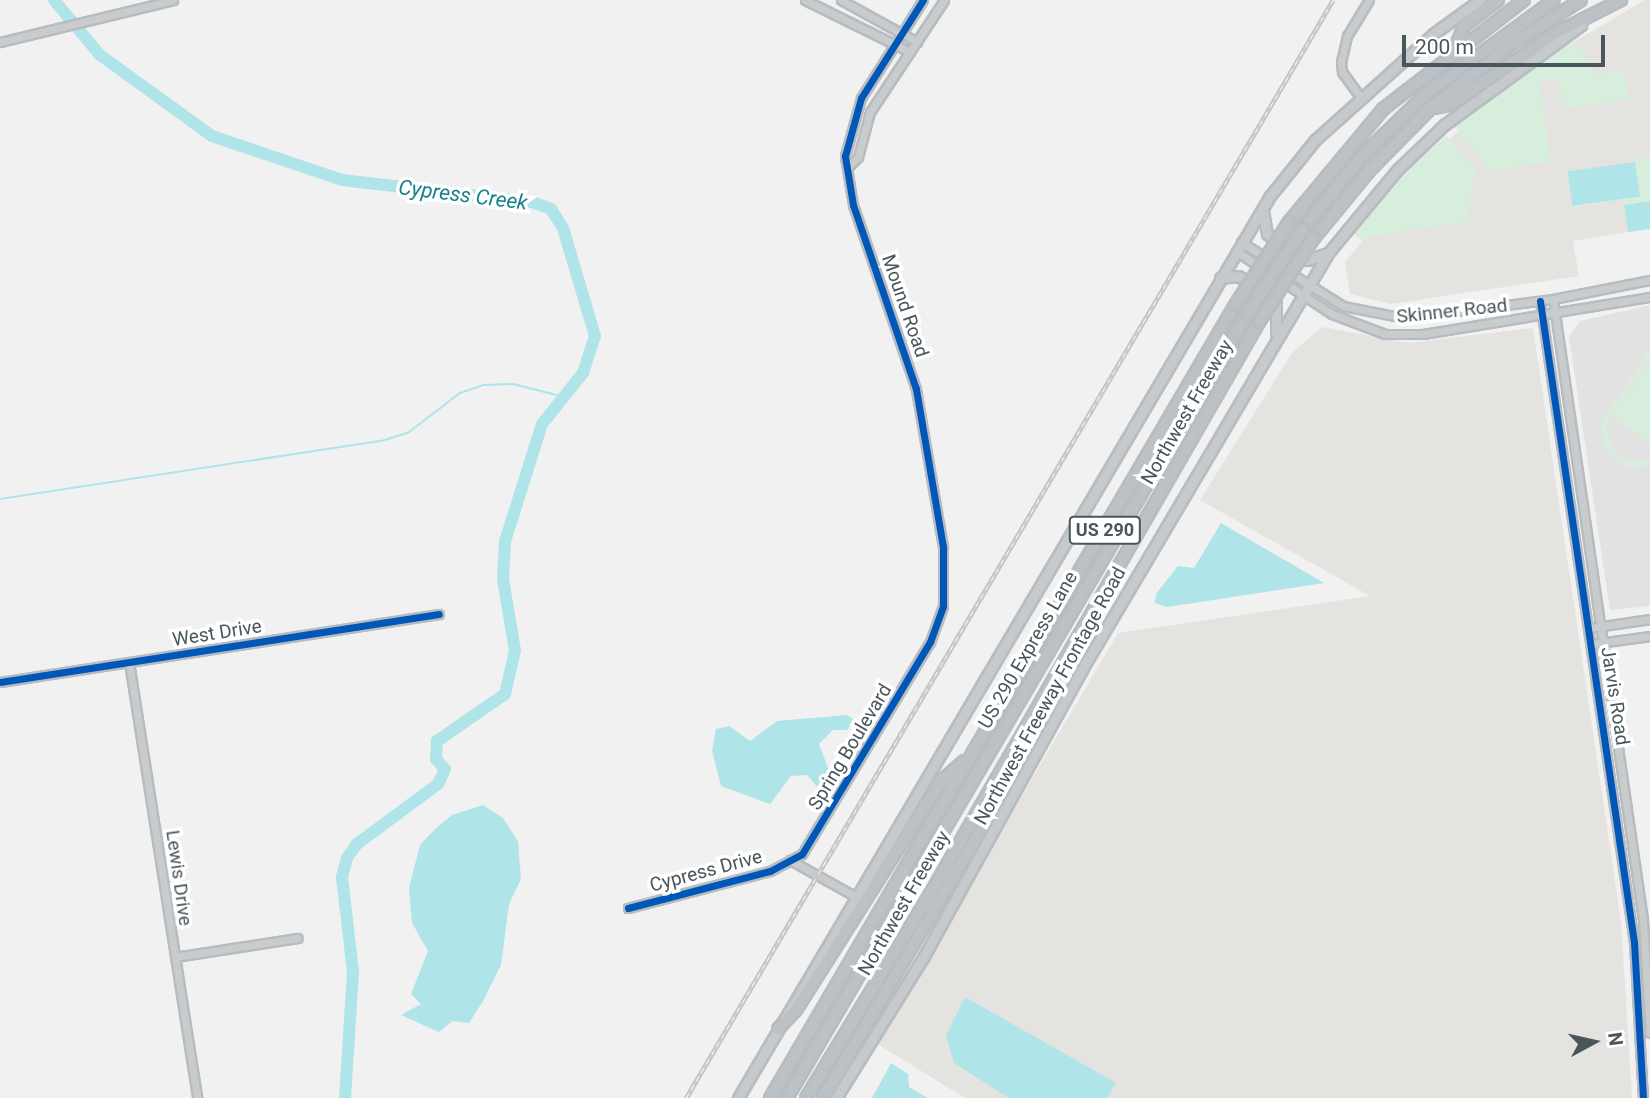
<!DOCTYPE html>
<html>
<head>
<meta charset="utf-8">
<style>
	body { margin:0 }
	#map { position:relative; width:1650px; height:1098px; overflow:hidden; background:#f1f1f1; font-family:Roboto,sans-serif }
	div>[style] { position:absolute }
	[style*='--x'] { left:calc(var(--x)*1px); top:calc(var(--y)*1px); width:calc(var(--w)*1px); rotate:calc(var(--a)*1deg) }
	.commercial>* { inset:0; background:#e5e3df }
	.education>* { inset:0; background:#e3e2e3 }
	.green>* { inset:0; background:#d8eedd }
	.water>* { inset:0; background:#afe4e9; transform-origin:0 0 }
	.stream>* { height:2px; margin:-1px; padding:0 1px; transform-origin:1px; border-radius:1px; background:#afe4e9 }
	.river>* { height:12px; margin:-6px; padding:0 6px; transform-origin:6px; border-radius:6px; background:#afe4e9 }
	.roads { filter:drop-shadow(2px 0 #b7bcc0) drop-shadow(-2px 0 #b7bcc0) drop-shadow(0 2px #b7bcc0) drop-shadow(0 -2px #b7bcc0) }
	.minor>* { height:7px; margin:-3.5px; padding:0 3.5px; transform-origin:3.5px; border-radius:3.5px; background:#c9cccd }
	.major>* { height:9px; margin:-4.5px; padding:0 4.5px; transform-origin:4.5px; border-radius:4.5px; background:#c6cacc }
	.highway>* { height:10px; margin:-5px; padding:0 5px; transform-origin:5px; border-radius:5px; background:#bbc1c4 }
	.rail>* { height:4.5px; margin-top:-2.25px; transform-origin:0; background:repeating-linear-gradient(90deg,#fff 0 5px,#c5c6c8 0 10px); box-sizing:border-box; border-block:2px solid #c5c6c8 }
	.bridges { filter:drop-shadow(2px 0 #b7bcc0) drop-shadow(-2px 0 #b7bcc0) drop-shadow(0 2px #b7bcc0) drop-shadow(0 -2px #b7bcc0) }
	.highway-bridge>* { height:10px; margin:-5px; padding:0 5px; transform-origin:5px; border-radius:5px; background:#bbc1c4 }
	.cycleway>* { height:7px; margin:-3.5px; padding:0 3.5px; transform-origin:3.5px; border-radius:3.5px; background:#0057b8 }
	span { translate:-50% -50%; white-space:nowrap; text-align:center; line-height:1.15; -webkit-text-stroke:7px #fff; paint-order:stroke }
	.shield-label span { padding:2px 5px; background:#fff; border:2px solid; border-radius:5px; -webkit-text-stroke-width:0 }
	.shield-label { font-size:18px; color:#49565c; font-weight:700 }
	.street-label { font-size:19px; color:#49565c }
	.water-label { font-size:21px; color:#16828b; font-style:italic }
	.north { position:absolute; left:1559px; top:1007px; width:70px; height:70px; -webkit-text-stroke:5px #fff; paint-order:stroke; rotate:82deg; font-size:19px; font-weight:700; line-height:28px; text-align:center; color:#49565c }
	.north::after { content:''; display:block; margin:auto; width:24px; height:32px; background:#49565c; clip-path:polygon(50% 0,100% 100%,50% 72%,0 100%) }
	.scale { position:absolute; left:1402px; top:35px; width:203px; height:32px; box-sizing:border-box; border:4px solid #49565c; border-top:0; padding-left:9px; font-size:21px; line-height:24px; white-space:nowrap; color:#49565c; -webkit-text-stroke:5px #fff; paint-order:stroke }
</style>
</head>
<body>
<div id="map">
	<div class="commercial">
		<i style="clip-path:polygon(1645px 0,1650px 0,1650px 201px,1634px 162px,1573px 207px,1623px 199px,1628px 232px,1573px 241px,1579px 276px,1390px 304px,1350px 294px,1345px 262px,1443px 144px,1515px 85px,1595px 74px,1570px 44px)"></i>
		<i style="clip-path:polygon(1322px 327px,1409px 343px,1533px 328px,1621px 922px,1632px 1098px,965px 1098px,876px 1043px,1118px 633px,1370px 596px,1200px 500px,1292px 353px)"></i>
	</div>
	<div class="education">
		<i style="clip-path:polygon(1650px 305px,1650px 606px,1610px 610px,1569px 337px,1580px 321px)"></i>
	</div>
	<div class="green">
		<i style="clip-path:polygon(1566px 42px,1583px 51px,1595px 74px,1624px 70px,1629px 100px,1563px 109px,1559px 79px,1540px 82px,1551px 161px,1491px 171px,1454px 126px)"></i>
		<i style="clip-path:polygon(1446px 136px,1476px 167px,1468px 212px,1474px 227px,1469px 222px,1365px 237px,1365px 243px,1353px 233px,1394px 182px)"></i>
		<i style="clip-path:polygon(1650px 157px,1650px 201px,1624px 205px,1623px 199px,1639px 197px,1635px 159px)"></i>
		<i style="clip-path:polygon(1650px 349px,1650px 358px,1605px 425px,1614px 454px,1630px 462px,1650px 459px,1650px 465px,1629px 467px,1606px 452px,1600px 425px)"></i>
		<i style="clip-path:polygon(1650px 363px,1650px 444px,1612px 416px)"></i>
	</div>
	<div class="water">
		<i style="left:1635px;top:162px;width:35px;height:68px;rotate:82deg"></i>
		<i style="clip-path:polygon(1650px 201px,1650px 229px,1628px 232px,1624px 205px)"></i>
		<i style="clip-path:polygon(1221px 523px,1324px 583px,1167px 607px,1155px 603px,1156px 594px,1178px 566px,1194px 568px)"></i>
		<i style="clip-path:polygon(847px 715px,854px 719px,847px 730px,833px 730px,819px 744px,830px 773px,819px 789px,807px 775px,791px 776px,770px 804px,721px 786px,712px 750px,716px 729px,729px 726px,750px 741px,777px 721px)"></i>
		<i style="clip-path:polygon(483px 805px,503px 818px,518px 841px,521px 879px,509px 904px,501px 965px,483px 1001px,469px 1023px,452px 1021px,439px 1032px,401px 1015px,421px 1004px,411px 994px,428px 951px,412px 923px,409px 888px,420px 845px,434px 830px,452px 815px)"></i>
		<i style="clip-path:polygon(965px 997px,1116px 1083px,1107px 1098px,1009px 1098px,954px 1063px,946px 1036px)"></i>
		<i style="clip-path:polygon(891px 1063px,908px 1074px,909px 1087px,928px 1098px,872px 1098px)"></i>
	</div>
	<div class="stream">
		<i style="--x:0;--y:499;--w:389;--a:-8.7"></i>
		<i style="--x:385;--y:440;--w:25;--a:-18"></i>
		<i style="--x:409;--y:432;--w:64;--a:-37.4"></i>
		<i style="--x:460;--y:393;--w:24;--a:-19"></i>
		<i style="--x:483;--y:385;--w:30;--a:-2"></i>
		<i style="--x:513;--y:384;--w:53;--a:14.3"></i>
	</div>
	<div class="river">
		<i style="--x:54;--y:0;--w:72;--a:50.1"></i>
		<i style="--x:100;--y:55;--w:138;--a:35.9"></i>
		<i style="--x:212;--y:136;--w:137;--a:18.7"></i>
		<i style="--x:342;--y:180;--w:191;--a:6.6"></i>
		<i style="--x:532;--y:202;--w:20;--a:20"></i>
		<i style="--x:551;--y:209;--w:22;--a:58"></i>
		<i style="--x:563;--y:228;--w:113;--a:73.5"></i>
		<i style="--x:595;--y:336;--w:39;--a:108"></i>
		<i style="--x:583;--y:373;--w:65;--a:128.8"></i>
		<i style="--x:542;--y:424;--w:123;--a:107.5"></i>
		<i style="--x:505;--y:541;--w:38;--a:93"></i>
		<i style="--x:503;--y:579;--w:73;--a:80.5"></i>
		<i style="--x:515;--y:651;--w:44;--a:103.1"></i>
		<i style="--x:505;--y:694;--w:83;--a:145.3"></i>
		<i style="--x:437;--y:741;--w:18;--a:93"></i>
		<i style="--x:436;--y:759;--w:13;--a:48"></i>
		<i style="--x:445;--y:769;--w:17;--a:115"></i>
		<i style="--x:438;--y:784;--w:101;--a:143.5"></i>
		<i style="--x:357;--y:844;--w:17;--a:126"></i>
		<i style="--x:347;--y:858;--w:20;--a:105"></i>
		<i style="--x:342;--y:877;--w:96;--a:83.4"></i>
		<i style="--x:353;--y:972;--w:126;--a:93.6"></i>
	</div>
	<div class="roads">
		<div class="minor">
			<i style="--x:805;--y:0;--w:117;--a:26.3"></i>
			<i style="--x:841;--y:0;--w:87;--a:28.9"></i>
			<i style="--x:0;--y:42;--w:178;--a:-13.6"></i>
			<i style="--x:1361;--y:98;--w:32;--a:-126"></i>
			<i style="--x:1342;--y:72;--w:10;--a:-96"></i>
			<i style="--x:1341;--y:62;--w:27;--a:-77"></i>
			<i style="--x:1347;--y:36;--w:42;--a:-58.6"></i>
			<i style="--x:848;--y:167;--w:14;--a:-45"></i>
			<i style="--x:858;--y:157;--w:47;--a:-75.1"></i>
			<i style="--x:870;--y:112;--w:134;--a:-56.5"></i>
			<i style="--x:1241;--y:242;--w:120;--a:32.1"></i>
			<i style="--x:1343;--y:306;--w:62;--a:11.1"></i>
			<i style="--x:1404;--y:318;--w:150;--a:-7.3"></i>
			<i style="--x:1553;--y:299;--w:99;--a:-11.1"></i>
			<i style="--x:1236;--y:251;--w:115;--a:33.3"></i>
			<i style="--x:1332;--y:314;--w:57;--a:20.7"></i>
			<i style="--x:1385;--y:334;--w:38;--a:0"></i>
			<i style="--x:1423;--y:334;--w:230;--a:-9.3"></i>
			<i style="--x:1553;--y:299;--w:627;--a:81.75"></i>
			<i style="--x:1643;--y:920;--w:113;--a:86.5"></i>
			<i style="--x:1540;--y:301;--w:648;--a:81.66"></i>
			<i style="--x:1634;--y:942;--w:156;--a:86.7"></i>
			<i style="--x:1589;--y:628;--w:62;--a:-8.4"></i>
			<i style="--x:1591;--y:644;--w:60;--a:-7.7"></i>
			<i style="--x:129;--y:662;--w:441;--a:81.1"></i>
			<i style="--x:0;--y:682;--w:444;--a:-8.8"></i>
			<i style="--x:790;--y:860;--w:78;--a:29.2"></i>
			<i style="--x:628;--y:908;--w:147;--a:-14.6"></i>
			<i style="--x:770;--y:871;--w:36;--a:-28"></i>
			<i style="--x:802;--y:854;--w:248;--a:-58.9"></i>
			<i style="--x:930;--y:642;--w:38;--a:-70"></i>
			<i style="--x:943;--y:606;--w:59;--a:-90"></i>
			<i style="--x:943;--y:547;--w:160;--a:-99.7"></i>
			<i style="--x:916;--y:389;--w:194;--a:-108.9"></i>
			<i style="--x:853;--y:205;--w:50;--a:-99.3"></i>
			<i style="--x:845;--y:156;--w:60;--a:-74.6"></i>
			<i style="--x:861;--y:98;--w:116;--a:-57.7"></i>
			<i style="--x:175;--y:957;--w:124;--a:-8.8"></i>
		</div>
		<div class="major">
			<i style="--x:1263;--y:211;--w:23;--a:80"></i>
			<i style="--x:1267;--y:234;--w:48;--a:33"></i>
			<i style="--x:1307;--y:260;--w:21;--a:-19"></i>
			<i style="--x:1220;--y:278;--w:18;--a:-6"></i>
			<i style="--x:1238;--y:276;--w:44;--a:30.1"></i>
			<i style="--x:1276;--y:298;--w:35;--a:90"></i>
			<i style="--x:738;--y:1098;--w:1047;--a:-59.47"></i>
			<i style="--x:1270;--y:196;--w:72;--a:-51.2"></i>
			<i style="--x:1315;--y:140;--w:159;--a:-41.9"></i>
			<i style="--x:1433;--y:34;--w:58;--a:-35.9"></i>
			<i style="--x:836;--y:1098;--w:167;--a:-58.2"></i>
			<i style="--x:924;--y:956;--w:337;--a:-61.1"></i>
			<i style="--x:1087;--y:661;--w:475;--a:-59.4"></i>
			<i style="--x:1329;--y:252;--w:108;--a:-50.3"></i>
			<i style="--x:1398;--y:169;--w:64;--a:-43.7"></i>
			<i style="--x:1444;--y:125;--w:170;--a:-36.1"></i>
		</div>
		<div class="highway">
			<i style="--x:1455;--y:48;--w:24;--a:-68"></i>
			<i style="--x:1464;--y:26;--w:43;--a:-37.4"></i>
			<i style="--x:1434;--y:108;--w:16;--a:-11"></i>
			<i style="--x:1450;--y:105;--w:130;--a:-34.1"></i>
			<i style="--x:1558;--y:32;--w:71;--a:-26.9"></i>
			<i style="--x:1289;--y:222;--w:147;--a:-50.2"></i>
			<i style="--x:1383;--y:109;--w:178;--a:-37.7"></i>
			<i style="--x:1303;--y:229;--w:95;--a:-51"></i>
			<i style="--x:1363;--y:155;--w:89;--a:-44.1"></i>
			<i style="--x:1427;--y:93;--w:157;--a:-36.2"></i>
			<i style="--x:1314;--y:238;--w:87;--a:-50.6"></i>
			<i style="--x:1369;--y:171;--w:88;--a:-45.5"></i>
			<i style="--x:1431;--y:108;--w:103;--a:-38.3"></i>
			<i style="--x:1512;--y:44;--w:82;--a:-32.5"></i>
			<i style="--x:778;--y:1029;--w:26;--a:-47"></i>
			<i style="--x:796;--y:1010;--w:270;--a:-57.7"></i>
			<i style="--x:940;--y:782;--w:32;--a:-41"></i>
			<i style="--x:770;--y:1098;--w:919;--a:-59.61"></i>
			<i style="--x:787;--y:1098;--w:909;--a:-59.6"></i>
			<i style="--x:806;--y:1098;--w:237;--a:-58.7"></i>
			<i style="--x:929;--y:896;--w:662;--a:-60.1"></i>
			<i style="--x:823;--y:1098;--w:308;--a:-59.5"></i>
			<i style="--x:979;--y:833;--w:47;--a:-62.4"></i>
			<i style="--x:1001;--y:791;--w:17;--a:-93"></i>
		</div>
	</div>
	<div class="rail">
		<i style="--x:686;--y:1098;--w:1274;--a:-59.49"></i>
	</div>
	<div class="bridges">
		<div class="highway-bridge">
			<i style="--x:1235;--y:305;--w:99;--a:-57"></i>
			<i style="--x:1247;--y:314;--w:102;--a:-56.6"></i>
			<i style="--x:1259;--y:322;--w:100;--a:-56.8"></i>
		</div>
	</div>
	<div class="cycleway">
		<i style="--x:1540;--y:301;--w:648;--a:81.66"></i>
		<i style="--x:1634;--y:942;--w:156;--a:86.7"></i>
		<i style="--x:0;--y:682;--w:444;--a:-8.8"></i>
		<i style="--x:628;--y:908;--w:147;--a:-14.6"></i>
		<i style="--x:770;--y:871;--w:36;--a:-28"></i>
		<i style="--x:802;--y:854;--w:248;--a:-58.9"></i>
		<i style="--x:930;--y:642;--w:38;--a:-70"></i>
		<i style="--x:943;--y:606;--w:59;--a:-90"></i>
		<i style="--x:943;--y:547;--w:160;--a:-99.7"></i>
		<i style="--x:916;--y:389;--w:194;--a:-108.9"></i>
		<i style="--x:853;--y:205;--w:50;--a:-99.3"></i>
		<i style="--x:845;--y:156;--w:60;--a:-74.6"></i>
		<i style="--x:861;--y:98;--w:116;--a:-57.7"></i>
	</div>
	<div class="shield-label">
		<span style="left:1105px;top:530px">US 290</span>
	</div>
	<div class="street-label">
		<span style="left:905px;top:306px;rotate:71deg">Mound Road</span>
		<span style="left:1452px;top:311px;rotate:-6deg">Skinner Road</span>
		<span style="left:1187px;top:412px;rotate:-60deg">Northwest Freeway</span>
		<span style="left:217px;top:633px;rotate:-9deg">West Drive</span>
		<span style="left:1028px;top:650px;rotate:-60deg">US 290 Express Lane</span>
		<span style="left:1050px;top:696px;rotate:-61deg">Northwest Freeway Frontage Road</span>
		<span style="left:1615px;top:696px;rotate:81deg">Jarvis Road</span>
		<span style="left:850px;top:747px;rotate:-59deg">Spring Boulevard</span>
		<span style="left:706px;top:871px;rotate:-15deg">Cypress Drive</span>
		<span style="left:179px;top:878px;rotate:82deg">Lewis Drive</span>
		<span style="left:904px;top:903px;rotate:-60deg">Northwest Freeway</span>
	</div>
	<div class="water-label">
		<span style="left:463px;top:195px;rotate:7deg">Cypress Creek</span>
	</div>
	<div class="north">N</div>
	<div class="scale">200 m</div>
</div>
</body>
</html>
